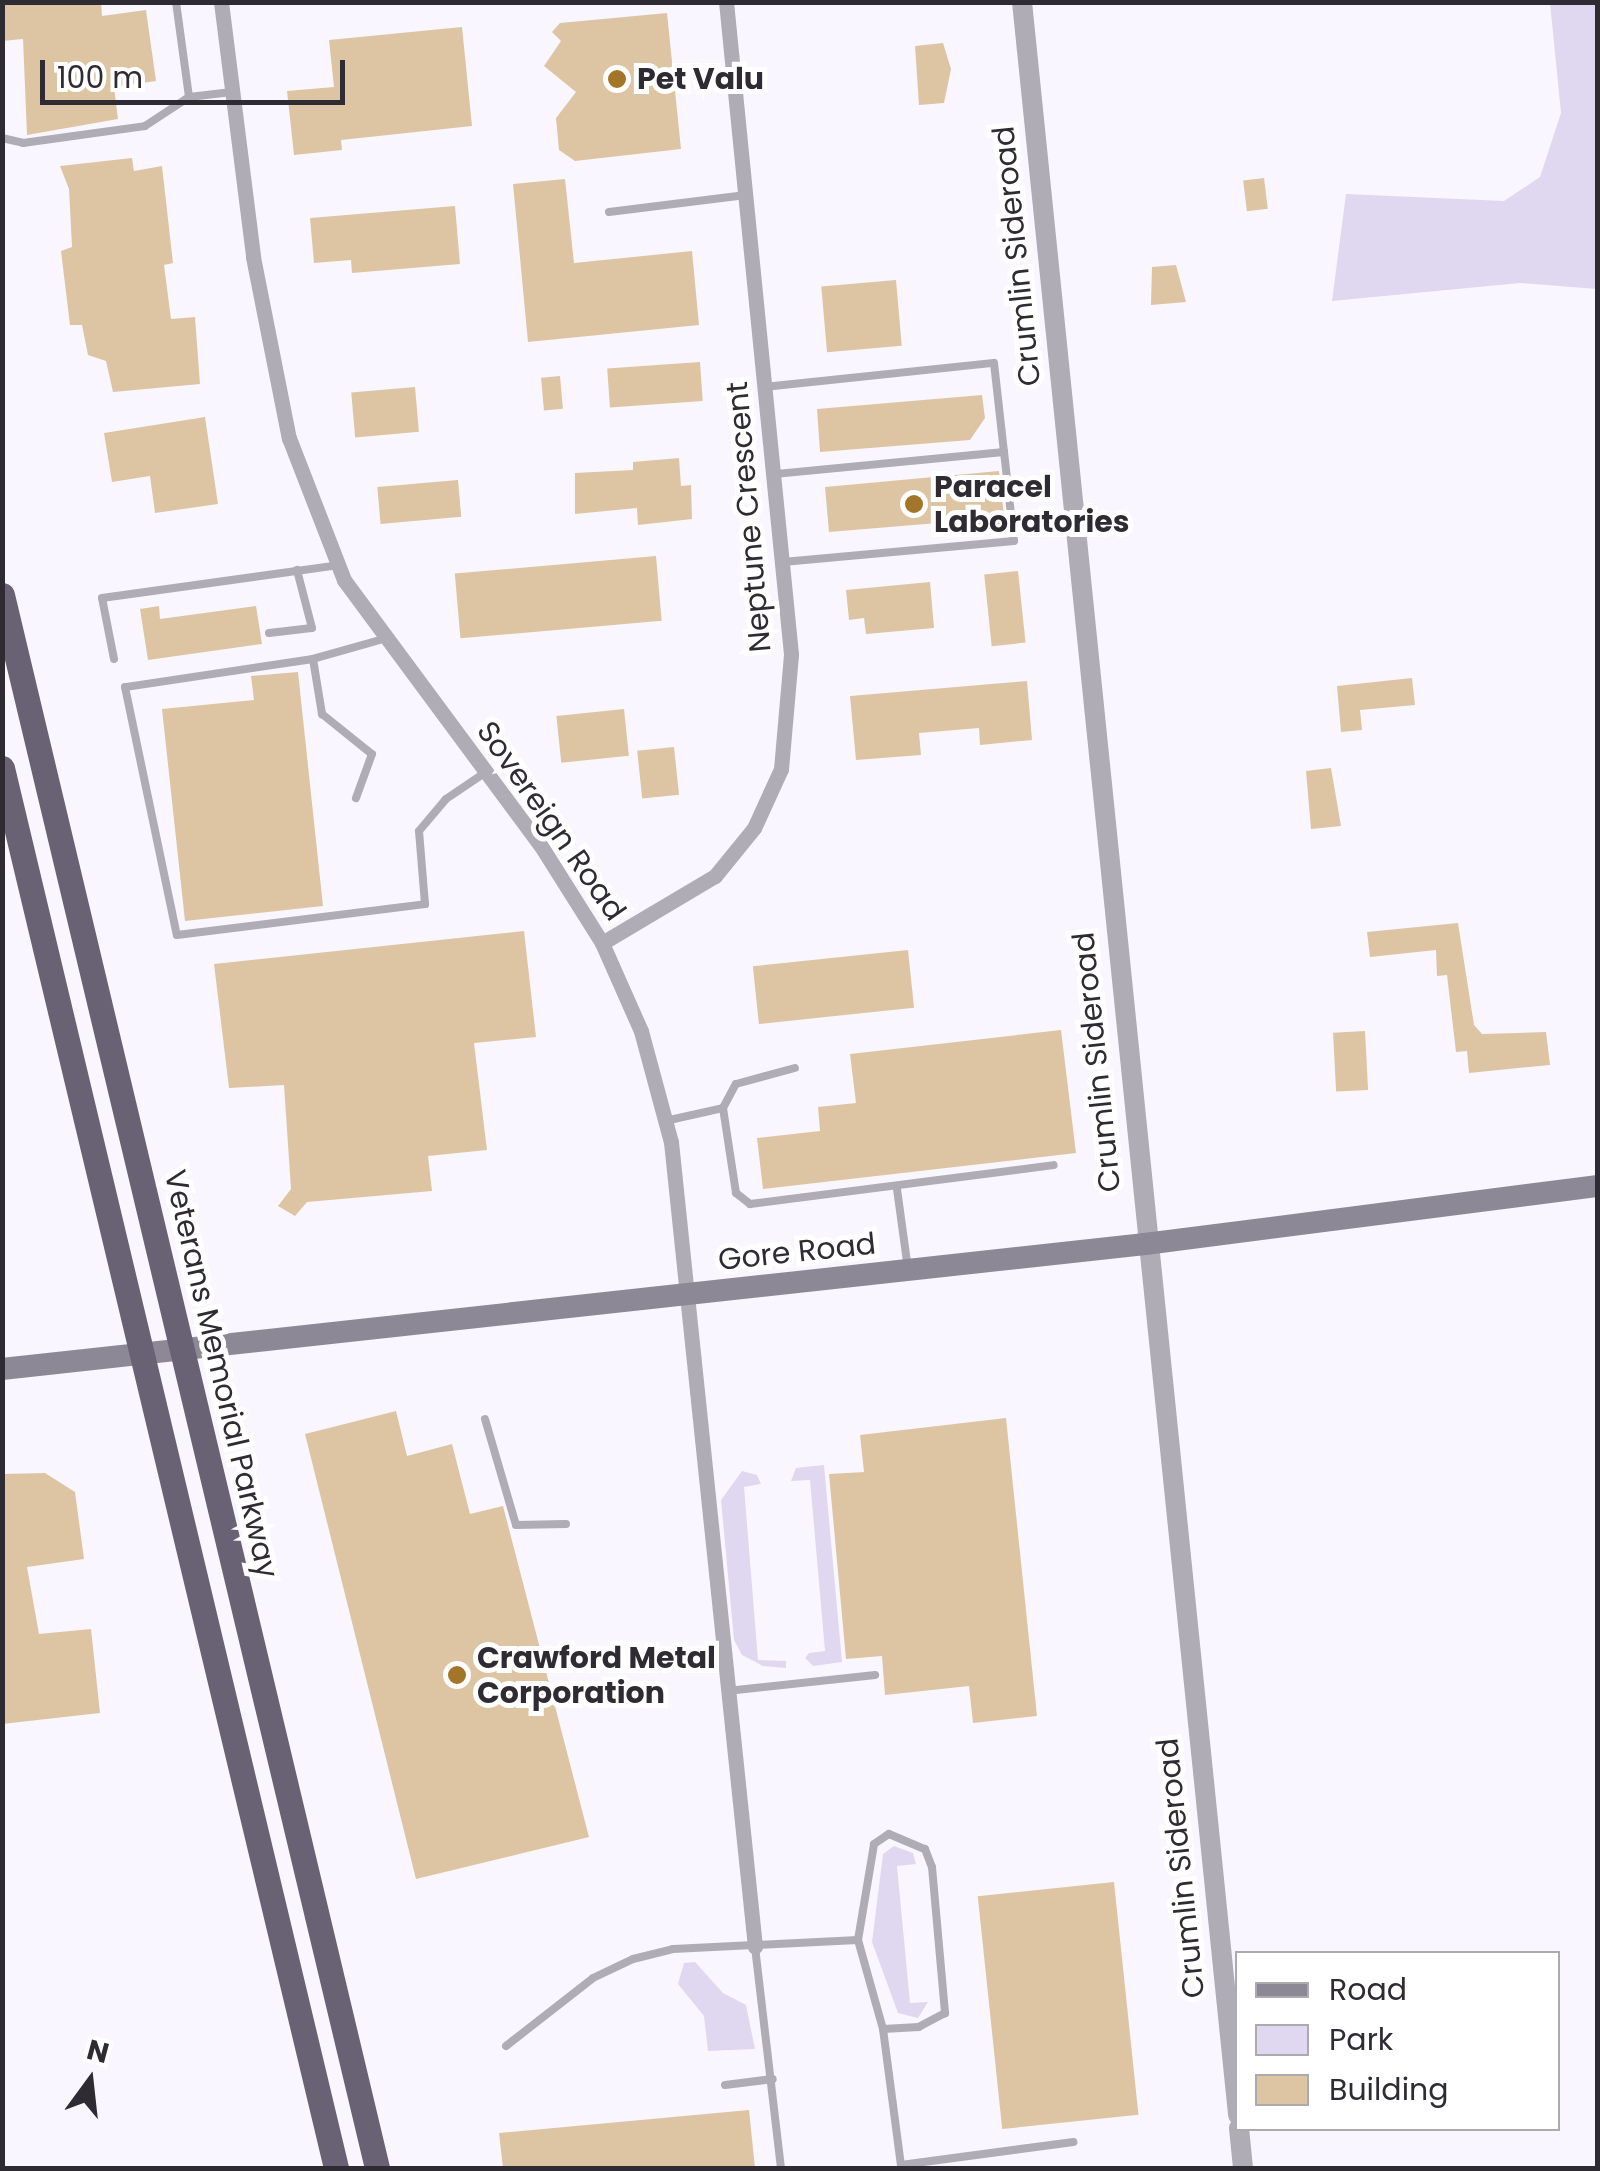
<!DOCTYPE html>
<html>
<head>
<meta charset="utf-8">
<style>
	body { margin:0 }
	#map { position:relative; width:1600px; height:2171px; overflow:hidden; background:#f9f6ff; font-family:Poppins,sans-serif }
	div>[style] { position:absolute }
	[style*='--x'] { left:calc(var(--x)*1px); top:calc(var(--y)*1px); width:calc(var(--w)*1px); rotate:calc(var(--a)*1deg) }
	.green>* { inset:0; background:#e0d8f0 }
	.building>* { inset:0; background:#ddc5a3; transform-origin:0 0 }
	.service>* { height:8px; margin:-4px; padding:0 4px; transform-origin:4px; border-radius:4px; background:#afacb5 }
	.minor>* { height:15px; margin:-7.5px; padding:0 7.5px; transform-origin:7.5px; border-radius:7.5px; background:#afacb5 }
	.tertiary>* { height:20px; margin:-10px; padding:0 10px; transform-origin:10px; border-radius:10px; background:#afacb5 }
	.secondary>* { height:22px; margin:-11px; padding:0 11px; transform-origin:11px; border-radius:11px; background:#8c8895 }
	.trunk>* { height:25px; margin:-12.5px; padding:0 12.5px; transform-origin:12.5px; border-radius:12.5px; background:#686274 }
	.dots>* { width:28px; height:28px; translate:-50% -50%; box-sizing:border-box; border:5px solid #fff; border-radius:50% }
	span { translate:-50% -50%; white-space:nowrap; text-align:center; line-height:1.15; -webkit-text-stroke:10px #fff; paint-order:stroke }
	.poi-label { font-size:30px; color:#2e2b33; font-weight:700 }
	.left { translate:0 -50%; text-align:left }
	.street-label { font-size:30px; color:#2e2b33 }
	.frame { position:absolute; inset:0; border:5px solid #2e2b33; pointer-events:none }
	.legend { position:absolute; left:1235px; top:1951px; width:325px; height:180px; box-sizing:border-box; background:#fff; border:2px solid #abaaad; margin:0; padding:12px 18px; list-style:none; font-size:30px; color:#2e2b33 }
	.legend li { display:flex; align-items:center; gap:20px; height:50px }
	.legend b { width:50px; border:2px solid #abaaad }
	.north { position:absolute; left:40px; top:2031px; width:100px; height:100px; -webkit-text-stroke:8px #fff; paint-order:stroke; rotate:15deg; font-size:28px; font-weight:700; line-height:40px; text-align:center; color:#2e2b33 }
	.north::after { content:''; display:block; margin:auto; width:35px; height:45px; background:#2e2b33; clip-path:polygon(50% 0,100% 100%,50% 72%,0 100%) }
	.scale { position:absolute; left:40px; top:60px; width:305px; height:45px; box-sizing:border-box; border:5px solid #2e2b33; border-top:0; padding-left:12px; font-size:30px; line-height:35px; white-space:nowrap; color:#2e2b33; -webkit-text-stroke:8px #fff; paint-order:stroke }
</style>
</head>
<body>
<div id="map">
	<div class="green">
		<i style="clip-path:polygon(1550px 3px,1597px 3px,1597px 289px,1520px 283px,1332px 301px,1346px 194px,1504px 201px,1540px 177px,1561px 113px)"></i>
		<i style="clip-path:polygon(824px 1465px,842px 1662px,813px 1666px,805px 1658px,809px 1653px,825px 1651px,810px 1480px,791px 1481px,796px 1468px)"></i>
		<i style="clip-path:polygon(742px 1471px,757px 1475px,761px 1484px,744px 1487px,758px 1660px,786px 1661px,786px 1668px,763px 1666px,742px 1655px,734px 1640px,721px 1500px)"></i>
		<i style="clip-path:polygon(894px 1846px,913px 1853px,916px 1864px,897px 1866px,910px 2003px,928px 2002px,918px 2018px,898px 2013px,872px 1942px,883px 1854px)"></i>
		<i style="clip-path:polygon(695px 1962px,723px 1993px,746px 2005px,755px 2049px,708px 2051px,704px 2016px,678px 1984px,684px 1963px)"></i>
	</div>
	<div class="building">
		<i style="clip-path:polygon(2px 2px,101px 2px,102px 16px,146px 10px,156px 81px,114px 87px,118px 119px,27px 135px,23px 39px,2px 41px)"></i>
		<i style="clip-path:polygon(667px 13px,681px 149px,575px 161px,559px 150px,556px 118px,576px 92px,544px 66px,561px 41px,552px 32px,560px 23px)"></i>
		<i style="clip-path:polygon(462px 27px,472px 126px,341px 140px,342px 150px,294px 155px,287px 91px,334px 87px,329px 40px)"></i>
		<i style="clip-path:polygon(943px 43px,951px 69px,944px 103px,919px 105px,915px 46px)"></i>
		<i style="clip-path:polygon(132px 158px,134px 171px,162px 166px,173px 263px,164px 265px,171px 319px,195px 317px,200px 384px,113px 392px,106px 361px,88px 355px,82px 325px,70px 325px,61px 251px,72px 247px,69px 189px,60px 166px)"></i>
		<i style="left:1264px;top:178px;width:31px;height:21px;rotate:83deg"></i>
		<i style="clip-path:polygon(565px 179px,574px 263px,692px 251px,699px 325px,528px 342px,513px 184px)"></i>
		<i style="clip-path:polygon(455px 206px,460px 264px,352px 273px,351px 260px,314px 263px,310px 218px)"></i>
		<i style="clip-path:polygon(1176px 265px,1186px 302px,1151px 305px,1152px 267px)"></i>
		<i style="left:896px;top:280px;width:66px;height:75px;rotate:85deg"></i>
		<i style="left:700px;top:362px;width:39px;height:93px;rotate:86deg"></i>
		<i style="left:560px;top:376px;width:33px;height:19px;rotate:85deg"></i>
		<i style="left:415px;top:387px;width:45px;height:64px;rotate:85deg"></i>
		<i style="clip-path:polygon(982px 395px,985px 418px,970px 440px,820px 452px,817px 409px)"></i>
		<i style="clip-path:polygon(205px 417px,218px 504px,155px 513px,150px 476px,112px 482px,104px 433px)"></i>
		<i style="clip-path:polygon(679px 458px,681px 486px,691px 485px,692px 519px,638px 525px,637px 508px,575px 514px,575px 473px,633px 470px,633px 462px)"></i>
		<i style="clip-path:polygon(999px 471px,1005px 525px,963px 529px,962px 521px,829px 532px,825px 487px)"></i>
		<i style="left:458px;top:480px;width:37px;height:81px;rotate:85deg"></i>
		<i style="left:656px;top:556px;width:65px;height:202px;rotate:85deg"></i>
		<i style="left:1018px;top:571px;width:72px;height:34px;rotate:84deg"></i>
		<i style="clip-path:polygon(930px 582px,934px 628px,866px 634px,864px 618px,849px 620px,846px 590px)"></i>
		<i style="clip-path:polygon(159px 606px,160px 619px,256px 606px,262px 644px,148px 660px,140px 609px)"></i>
		<i style="clip-path:polygon(298px 672px,323px 906px,185px 921px,162px 709px,254px 700px,251px 676px)"></i>
		<i style="clip-path:polygon(1412px 678px,1415px 705px,1360px 710px,1362px 730px,1341px 732px,1337px 686px)"></i>
		<i style="clip-path:polygon(1027px 681px,1032px 740px,980px 745px,979px 728px,919px 733px,921px 755px,856px 760px,850px 696px)"></i>
		<i style="left:624px;top:709px;width:47px;height:68px;rotate:84deg"></i>
		<i style="left:674px;top:747px;width:48px;height:37px;rotate:84deg"></i>
		<i style="clip-path:polygon(1331px 768px,1341px 826px,1311px 829px,1306px 771px)"></i>
		<i style="clip-path:polygon(1458px 923px,1474px 1025px,1482px 1034px,1546px 1032px,1550px 1065px,1469px 1073px,1467px 1051px,1456px 1052px,1447px 975px,1437px 976px,1436px 950px,1370px 957px,1367px 932px)"></i>
		<i style="clip-path:polygon(524px 931px,536px 1037px,474px 1043px,487px 1150px,428px 1156px,432px 1191px,307px 1202px,295px 1216px,278px 1206px,291px 1189px,284px 1085px,229px 1088px,214px 964px)"></i>
		<i style="left:908px;top:950px;width:58px;height:156px;rotate:84deg"></i>
		<i style="clip-path:polygon(1061px 1030px,1076px 1153px,763px 1189px,757px 1138px,820px 1131px,818px 1107px,856px 1103px,850px 1054px)"></i>
		<i style="left:1365px;top:1031px;width:59px;height:32px;rotate:87deg"></i>
		<i style="clip-path:polygon(396px 1411px,407px 1456px,452px 1444px,470px 1514px,503px 1506px,589px 1837px,416px 1879px,305px 1434px)"></i>
		<i style="clip-path:polygon(1006px 1418px,1037px 1716px,973px 1723px,969px 1686px,885px 1695px,882px 1656px,846px 1659px,829px 1474px,864px 1472px,860px 1435px)"></i>
		<i style="clip-path:polygon(45px 1473px,75px 1492px,84px 1559px,27px 1567px,39px 1634px,91px 1629px,100px 1713px,2px 1724px,2px 1474px)"></i>
		<i style="left:1114px;top:1882px;width:234px;height:137px;rotate:84deg"></i>
		<i style="clip-path:polygon(749px 2110px,755px 2168px,503px 2168px,499px 2133px)"></i>
	</div>
	<div class="service">
		<i style="--x:176;--y:2;--w:96;--a:82.2"></i>
		<i style="--x:2;--y:138;--w:22;--a:13"></i>
		<i style="--x:23;--y:143;--w:123;--a:-7.9"></i>
		<i style="--x:145;--y:126;--w:53;--a:-33.4"></i>
		<i style="--x:189;--y:97;--w:43;--a:-6.6"></i>
		<i style="--x:609;--y:212;--w:138;--a:-7.1"></i>
		<i style="--x:764;--y:387;--w:231;--a:-6"></i>
		<i style="--x:994;--y:363;--w:90;--a:83.6"></i>
		<i style="--x:1004;--y:452;--w:231;--a:174.5"></i>
		<i style="--x:783;--y:562;--w:232;--a:-5.2"></i>
		<i style="--x:1014;--y:541;--w:90;--a:-96.4"></i>
		<i style="--x:269;--y:633;--w:43;--a:-6.6"></i>
		<i style="--x:312;--y:628;--w:60;--a:-104.5"></i>
		<i style="--x:387;--y:638;--w:77;--a:164.2"></i>
		<i style="--x:313;--y:659;--w:190;--a:171.5"></i>
		<i style="--x:125;--y:687;--w:253;--a:78.2"></i>
		<i style="--x:177;--y:935;--w:250;--a:-7.1"></i>
		<i style="--x:425;--y:904;--w:73;--a:-94.7"></i>
		<i style="--x:419;--y:831;--w:42;--a:-49.8"></i>
		<i style="--x:446;--y:799;--w:48;--a:-34"></i>
		<i style="--x:114;--y:659;--w:62;--a:-101.1"></i>
		<i style="--x:102;--y:598;--w:239;--a:-7.9"></i>
		<i style="--x:313;--y:659;--w:56;--a:80.7"></i>
		<i style="--x:322;--y:714;--w:64;--a:38.7"></i>
		<i style="--x:372;--y:754;--w:47;--a:110"></i>
		<i style="--x:723;--y:1108;--w:86;--a:81.3"></i>
		<i style="--x:736;--y:1193;--w:18;--a:38"></i>
		<i style="--x:750;--y:1204;--w:306;--a:-7.3"></i>
		<i style="--x:665;--y:1121;--w:59;--a:-12.6"></i>
		<i style="--x:723;--y:1108;--w:27;--a:-62"></i>
		<i style="--x:736;--y:1084;--w:61;--a:-15.2"></i>
		<i style="--x:897;--y:1189;--w:81;--a:82.2"></i>
		<i style="--x:485;--y:1419;--w:110;--a:73.7"></i>
		<i style="--x:516;--y:1525;--w:50;--a:-1.1"></i>
		<i style="--x:727;--y:1691;--w:149;--a:-6.2"></i>
		<i style="--x:889;--y:1834;--w:39;--a:23"></i>
		<i style="--x:925;--y:1849;--w:19;--a:69"></i>
		<i style="--x:932;--y:1867;--w:147;--a:84.9"></i>
		<i style="--x:945;--y:2013;--w:30;--a:152"></i>
		<i style="--x:919;--y:2027;--w:36;--a:177"></i>
		<i style="--x:883;--y:2029;--w:92;--a:-105.7"></i>
		<i style="--x:858;--y:1940;--w:97;--a:-80.5"></i>
		<i style="--x:874;--y:1844;--w:18;--a:-34"></i>
		<i style="--x:755;--y:1947;--w:223;--a:83.3"></i>
		<i style="--x:883;--y:2029;--w:137;--a:82.5"></i>
		<i style="--x:901;--y:2165;--w:174;--a:-7.6"></i>
		<i style="--x:506;--y:2046;--w:110;--a:-38"></i>
		<i style="--x:593;--y:1978;--w:44;--a:-25.4"></i>
		<i style="--x:633;--y:1959;--w:41;--a:-14"></i>
		<i style="--x:673;--y:1949;--w:185;--a:-2.8"></i>
		<i style="--x:725;--y:2085;--w:48;--a:-7.1"></i>
	</div>
	<div class="minor">
		<i style="--x:221;--y:2;--w:257;--a:82.8"></i>
		<i style="--x:253;--y:257;--w:185;--a:78.8"></i>
		<i style="--x:289;--y:438;--w:152;--a:68.8"></i>
		<i style="--x:344;--y:580;--w:331;--a:53.5"></i>
		<i style="--x:541;--y:846;--w:115;--a:57.8"></i>
		<i style="--x:602;--y:943;--w:96;--a:66.1"></i>
		<i style="--x:641;--y:1031;--w:115;--a:74.9"></i>
		<i style="--x:671;--y:1142;--w:809;--a:84.04"></i>
		<i style="--x:602;--y:943;--w:131;--a:-30.7"></i>
		<i style="--x:715;--y:876;--w:62;--a:-50.9"></i>
		<i style="--x:754;--y:828;--w:65;--a:-65.4"></i>
		<i style="--x:781;--y:769;--w:115;--a:-85"></i>
		<i style="--x:791;--y:654;--w:655;--a:-95.69"></i>
	</div>
	<div class="tertiary">
		<i style="--x:1022;--y:2;--w:2124;--a:84.16"></i>
		<i style="--x:1239;--y:2128;--w:40;--a:84.3"></i>
	</div>
	<div class="secondary">
		<i style="--x:2;--y:1369;--w:1150;--a:-6.24"></i>
		<i style="--x:1145;--y:1244;--w:457;--a:-7.3"></i>
	</div>
	<div class="trunk">
		<i style="--x:2;--y:595;--w:1617;--a:76.59"></i>
		<i style="--x:2;--y:768;--w:1439;--a:76.58"></i>
	</div>
	<div class="dots">
		<i style="left:617px;top:79px;background:#a37528"></i>
		<i style="left:914px;top:504px;background:#a37528"></i>
		<i style="left:457px;top:1675px;background:#a37528"></i>
	</div>
	<div class="poi-label">
		<span class="left" style="left:637px;top:79px">Pet Valu</span>
		<span class="left" style="left:934px;top:504px">Paracel<br>Laboratories</span>
		<span class="left" style="left:477px;top:1675px">Crawford Metal<br>Corporation</span>
	</div>
	<div class="street-label">
		<span style="left:1017px;top:256px;rotate:-96deg">Crumlin Sideroad</span>
		<span style="left:749px;top:517px;rotate:-95deg">Neptune Crescent</span>
		<span style="left:551px;top:821px;rotate:55deg">Sovereign Road</span>
		<span style="left:1097px;top:1062px;rotate:-96deg">Crumlin Sideroad</span>
		<span style="left:797px;top:1252px;rotate:-6deg">Gore Road</span>
		<span style="left:221px;top:1374px;rotate:77deg">Veterans Memorial Parkway</span>
		<span style="left:1181px;top:1868px;rotate:-96deg">Crumlin Sideroad</span>
	</div>
	<div class="frame"></div>
	<ul class="legend">
	<li><b style="height:12px;background:#8c8895"></b>Road</li>
	<li><b style="height:28px;background:#e0d8f0"></b>Park</li>
	<li><b style="height:28px;background:#ddc5a3"></b>Building</li>
	</ul>
	<div class="north">N</div>
	<div class="scale">100 m</div>
</div>
</body>
</html>
